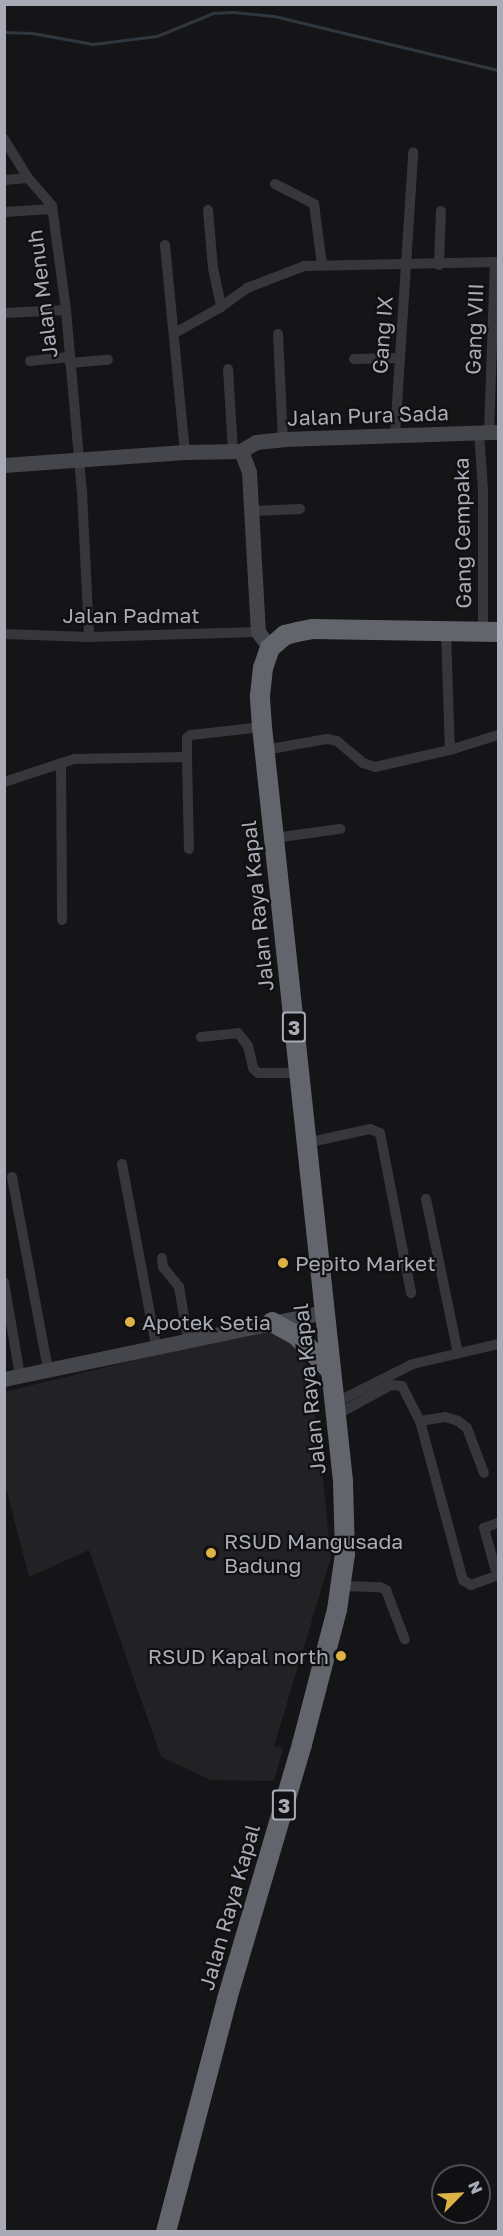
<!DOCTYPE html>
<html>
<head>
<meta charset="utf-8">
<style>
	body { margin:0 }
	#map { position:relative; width:503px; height:2236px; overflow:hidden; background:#151517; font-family:"Golos Text",sans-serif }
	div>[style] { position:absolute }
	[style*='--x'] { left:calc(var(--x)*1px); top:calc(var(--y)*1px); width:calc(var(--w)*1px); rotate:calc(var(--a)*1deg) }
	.built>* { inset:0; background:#222124 }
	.stream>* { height:3px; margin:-1.5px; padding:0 1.5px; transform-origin:1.5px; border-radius:1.5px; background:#30373e }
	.street>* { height:10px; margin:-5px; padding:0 5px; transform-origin:5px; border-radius:5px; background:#37373b }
	.secondary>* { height:15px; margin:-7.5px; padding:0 7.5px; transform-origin:7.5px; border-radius:7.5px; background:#45464b }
	.highway>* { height:20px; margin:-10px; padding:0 10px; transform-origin:10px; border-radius:10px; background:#63656c }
	.dots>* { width:16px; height:16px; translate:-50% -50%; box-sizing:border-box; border:3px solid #101012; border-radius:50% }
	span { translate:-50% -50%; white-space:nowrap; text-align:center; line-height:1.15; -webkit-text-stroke:4.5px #101012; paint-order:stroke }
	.shield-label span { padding:2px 4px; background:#101012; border:2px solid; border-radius:4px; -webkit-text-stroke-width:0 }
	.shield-label { font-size:20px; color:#a9acb6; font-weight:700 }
	.street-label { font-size:21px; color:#a9acb6 }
	.poi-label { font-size:21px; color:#a9acb6 }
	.left { translate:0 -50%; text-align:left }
	.right { translate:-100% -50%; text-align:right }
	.frame { position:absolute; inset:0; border:6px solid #a9acb6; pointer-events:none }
	.north { position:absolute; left:431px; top:2164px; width:60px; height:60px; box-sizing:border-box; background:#101012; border:2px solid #4d4e54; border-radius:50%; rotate:66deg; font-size:16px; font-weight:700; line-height:24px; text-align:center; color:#a9acb6 }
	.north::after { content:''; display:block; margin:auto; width:21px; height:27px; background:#deb346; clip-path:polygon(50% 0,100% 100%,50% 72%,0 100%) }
</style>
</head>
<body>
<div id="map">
	<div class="built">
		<i style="clip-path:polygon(269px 1327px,284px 1333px,304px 1357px,318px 1431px,331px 1557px,274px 1746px,283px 1748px,274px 1781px,211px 1780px,161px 1757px,89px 1550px,29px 1577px,5px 1484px,4px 1392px)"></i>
	</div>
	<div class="stream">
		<i style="--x:4;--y:32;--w:28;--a:2"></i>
		<i style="--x:32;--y:33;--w:62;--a:10.2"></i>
		<i style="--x:93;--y:44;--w:64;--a:-7.1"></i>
		<i style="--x:157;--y:36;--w:61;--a:-22.3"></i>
		<i style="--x:213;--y:13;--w:20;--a:-3"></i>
		<i style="--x:233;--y:12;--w:41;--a:5.6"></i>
		<i style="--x:274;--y:16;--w:230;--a:13.6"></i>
	</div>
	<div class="street">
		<i style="--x:4;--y:139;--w:46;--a:58.4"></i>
		<i style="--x:28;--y:178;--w:37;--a:49"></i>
		<i style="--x:52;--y:206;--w:105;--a:82.3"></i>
		<i style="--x:66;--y:310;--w:183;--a:85"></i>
		<i style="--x:82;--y:492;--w:145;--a:87.2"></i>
		<i style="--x:4;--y:180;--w:24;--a:-5"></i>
		<i style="--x:275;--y:184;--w:44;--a:27.1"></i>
		<i style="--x:314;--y:204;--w:62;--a:82.5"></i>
		<i style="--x:208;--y:210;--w:58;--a:85.1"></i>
		<i style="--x:213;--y:268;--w:40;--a:78"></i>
		<i style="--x:4;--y:212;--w:48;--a:-3.6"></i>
		<i style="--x:165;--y:245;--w:208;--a:84.5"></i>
		<i style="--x:439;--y:265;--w:54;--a:-87.9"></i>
		<i style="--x:4;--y:313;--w:62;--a:-2.8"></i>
		<i style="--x:175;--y:333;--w:53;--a:-29.5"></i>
		<i style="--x:221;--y:307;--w:32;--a:-36"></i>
		<i style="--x:247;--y:288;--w:61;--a:-21.1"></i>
		<i style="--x:304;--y:266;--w:194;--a:-1.2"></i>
		<i style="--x:278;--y:334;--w:105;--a:87.3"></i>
		<i style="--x:354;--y:359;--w:44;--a:-1.3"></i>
		<i style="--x:30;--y:361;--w:39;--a:-6"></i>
		<i style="--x:70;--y:363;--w:38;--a:-5"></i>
		<i style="--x:228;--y:369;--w:81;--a:86.5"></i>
		<i style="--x:479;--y:432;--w:59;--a:86.1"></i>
		<i style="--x:483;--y:491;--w:141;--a:90"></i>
		<i style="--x:489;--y:432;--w:170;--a:-88"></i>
		<i style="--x:395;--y:435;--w:283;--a:-86.3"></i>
		<i style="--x:252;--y:511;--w:48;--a:-2.4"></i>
		<i style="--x:446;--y:632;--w:118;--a:88.1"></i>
		<i style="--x:4;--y:634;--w:85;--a:2"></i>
		<i style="--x:89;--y:637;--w:169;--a:-1.7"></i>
		<i style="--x:265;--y:750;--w:63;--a:-10.1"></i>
		<i style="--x:327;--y:739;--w:10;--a:11"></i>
		<i style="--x:337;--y:741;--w:34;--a:40"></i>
		<i style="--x:363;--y:763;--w:13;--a:18"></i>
		<i style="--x:375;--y:767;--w:77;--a:-12.8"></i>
		<i style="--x:450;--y:750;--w:50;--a:-17.4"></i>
		<i style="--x:187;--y:757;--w:92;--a:88.8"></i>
		<i style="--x:61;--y:763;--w:157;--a:89.6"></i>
		<i style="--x:4;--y:782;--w:74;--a:-18.2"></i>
		<i style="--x:74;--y:759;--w:113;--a:-1"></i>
		<i style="--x:187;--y:757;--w:19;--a:-90"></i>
		<i style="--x:187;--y:738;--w:5;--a:-37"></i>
		<i style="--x:191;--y:735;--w:71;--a:-6.4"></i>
		<i style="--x:274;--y:838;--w:67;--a:-7.8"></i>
		<i style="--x:201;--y:1037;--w:37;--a:-6"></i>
		<i style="--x:238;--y:1033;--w:16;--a:52"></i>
		<i style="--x:248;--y:1046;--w:23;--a:77"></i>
		<i style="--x:253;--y:1068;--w:7;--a:45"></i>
		<i style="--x:258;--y:1073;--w:41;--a:0"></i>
		<i style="--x:306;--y:1143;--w:66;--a:-12.3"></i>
		<i style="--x:370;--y:1129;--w:11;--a:22"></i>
		<i style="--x:380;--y:1133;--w:163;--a:79"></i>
		<i style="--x:122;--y:1164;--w:185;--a:79.4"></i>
		<i style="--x:12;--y:1177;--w:196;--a:79.4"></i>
		<i style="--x:426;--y:1199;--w:157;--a:78.3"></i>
		<i style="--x:162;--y:1258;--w:9;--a:84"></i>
		<i style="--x:163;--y:1267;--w:26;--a:51"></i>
		<i style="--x:179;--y:1287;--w:53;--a:80.2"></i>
		<i style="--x:4;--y:1282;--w:95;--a:80.3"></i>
		<i style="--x:335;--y:1403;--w:87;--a:-26.6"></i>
		<i style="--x:413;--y:1364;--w:87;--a:-13.2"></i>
		<i style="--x:336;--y:1415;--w:63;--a:-28.6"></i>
		<i style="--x:391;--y:1385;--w:11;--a:5"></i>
		<i style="--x:402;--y:1386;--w:39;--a:63"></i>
		<i style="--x:420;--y:1421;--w:165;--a:74.9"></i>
		<i style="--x:463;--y:1580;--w:9;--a:32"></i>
		<i style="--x:471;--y:1585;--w:29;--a:-20"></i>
		<i style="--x:420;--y:1421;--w:25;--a:-9"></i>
		<i style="--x:445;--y:1417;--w:14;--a:17"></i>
		<i style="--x:458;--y:1421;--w:11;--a:38"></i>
		<i style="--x:467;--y:1428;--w:48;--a:69.3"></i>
		<i style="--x:497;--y:1575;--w:49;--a:-105.5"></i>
		<i style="--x:484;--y:1528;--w:15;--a:-20"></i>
		<i style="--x:342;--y:1586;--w:38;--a:2"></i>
		<i style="--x:380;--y:1587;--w:7;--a:27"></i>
		<i style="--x:386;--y:1590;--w:53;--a:69.2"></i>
	</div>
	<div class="secondary">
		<i style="--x:241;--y:451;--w:17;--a:-31"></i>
		<i style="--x:256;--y:442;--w:27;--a:-6"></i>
		<i style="--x:283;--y:439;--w:215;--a:-1.9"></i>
		<i style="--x:4;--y:465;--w:181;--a:-4.1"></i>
		<i style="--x:185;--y:452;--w:56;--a:-1"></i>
		<i style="--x:241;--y:451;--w:22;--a:69"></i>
		<i style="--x:249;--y:472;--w:160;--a:86.8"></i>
		<i style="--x:258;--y:632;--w:20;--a:53"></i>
		<i style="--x:4;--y:1379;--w:328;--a:-11.8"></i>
	</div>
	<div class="highway">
		<i style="--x:272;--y:1322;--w:29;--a:29"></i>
		<i style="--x:297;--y:1336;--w:49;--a:45.8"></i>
		<i style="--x:166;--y:2232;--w:241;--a:-75.3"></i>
		<i style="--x:227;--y:1999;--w:266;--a:-73.6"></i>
		<i style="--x:302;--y:1744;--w:138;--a:-75.4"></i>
		<i style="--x:337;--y:1610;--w:57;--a:-81.9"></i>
		<i style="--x:345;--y:1554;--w:73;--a:-91.6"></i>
		<i style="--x:343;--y:1481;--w:758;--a:-96.13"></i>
		<i style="--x:262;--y:727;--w:31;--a:-94"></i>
		<i style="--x:260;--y:696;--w:28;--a:-84"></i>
		<i style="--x:263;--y:668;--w:21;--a:-71"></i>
		<i style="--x:270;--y:648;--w:20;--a:-41"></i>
		<i style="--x:285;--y:635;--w:12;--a:-14"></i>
		<i style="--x:297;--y:632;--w:15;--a:-11"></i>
		<i style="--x:312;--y:629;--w:186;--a:0.9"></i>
	</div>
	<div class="dots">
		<i style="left:283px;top:1263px;background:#deb346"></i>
		<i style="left:130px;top:1322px;background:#deb346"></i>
		<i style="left:211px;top:1553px;background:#deb346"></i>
		<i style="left:341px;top:1656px;background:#deb346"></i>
	</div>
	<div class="shield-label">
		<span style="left:294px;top:1027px">3</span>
		<span style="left:284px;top:1805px">3</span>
	</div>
	<div class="street-label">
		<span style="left:42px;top:294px;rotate:-97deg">Jalan Menuh</span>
		<span style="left:474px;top:329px;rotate:-88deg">Gang VIII</span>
		<span style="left:382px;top:335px;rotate:-86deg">Gang IX</span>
		<span style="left:368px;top:415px;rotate:-2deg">Jalan Pura Sada</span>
		<span style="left:462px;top:533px;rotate:-91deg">Gang Cempaka</span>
		<span style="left:131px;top:615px">Jalan Padmat</span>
		<span style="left:257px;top:906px;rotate:-96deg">Jalan Raya Kapal</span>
		<span style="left:309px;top:1389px;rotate:-96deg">Jalan Raya Kapal</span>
		<span style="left:229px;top:1907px;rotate:-74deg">Jalan Raya Kapal</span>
	</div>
	<div class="poi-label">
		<span class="left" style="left:295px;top:1263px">Pepito Market</span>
		<span class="left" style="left:142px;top:1322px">Apotek Setia</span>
		<span class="left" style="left:224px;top:1553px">RSUD Mangusada<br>Badung</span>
		<span class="right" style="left:329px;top:1656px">RSUD Kapal north</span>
	</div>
	<div class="frame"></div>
	<div class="north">N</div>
</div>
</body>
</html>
